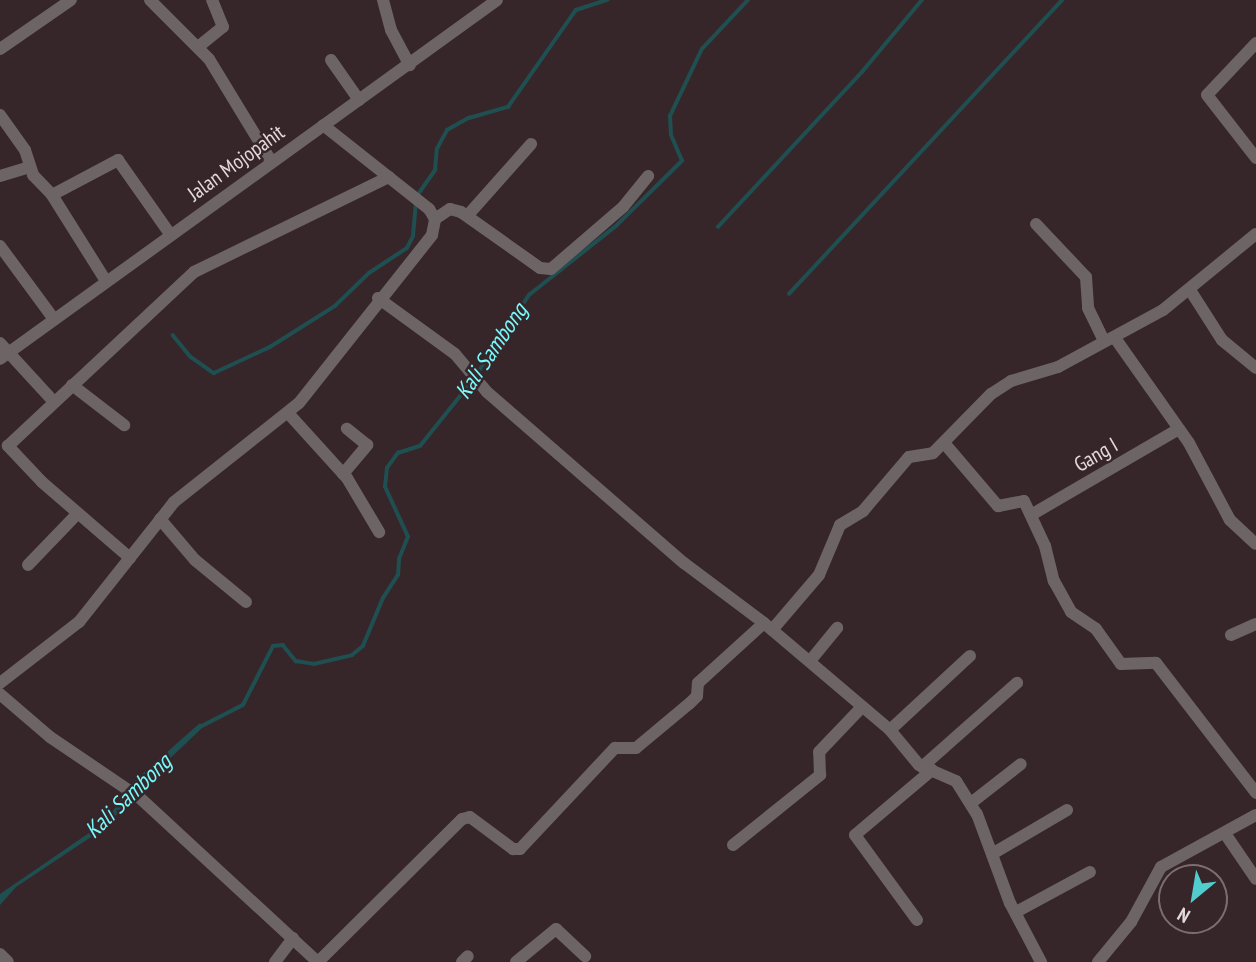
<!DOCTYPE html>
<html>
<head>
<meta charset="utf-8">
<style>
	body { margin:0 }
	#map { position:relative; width:1256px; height:962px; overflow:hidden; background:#362629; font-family:"PT Sans Narrow",sans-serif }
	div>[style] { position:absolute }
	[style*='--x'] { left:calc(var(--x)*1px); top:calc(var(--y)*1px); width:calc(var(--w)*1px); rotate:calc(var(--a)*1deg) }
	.water>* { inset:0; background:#1f4f50 }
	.stream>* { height:3.5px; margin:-1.75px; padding:0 1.75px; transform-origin:1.75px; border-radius:1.75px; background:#1f4f50 }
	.minor>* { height:12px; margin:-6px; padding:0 6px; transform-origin:6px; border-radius:6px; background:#6d6466 }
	span { translate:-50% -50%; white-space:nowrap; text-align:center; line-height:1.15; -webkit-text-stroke:5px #362629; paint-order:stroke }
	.street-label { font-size:21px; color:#e3d8da }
	.water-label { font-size:23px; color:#76fafc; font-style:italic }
	.north { position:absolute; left:1158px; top:864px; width:70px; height:70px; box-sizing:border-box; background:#362629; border:2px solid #7b6d70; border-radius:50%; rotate:210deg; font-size:19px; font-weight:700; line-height:28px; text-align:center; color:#e3d8da }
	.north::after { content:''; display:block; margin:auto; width:24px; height:32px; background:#52cdce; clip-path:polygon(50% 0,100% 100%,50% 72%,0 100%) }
</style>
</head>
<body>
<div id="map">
	<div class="water">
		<i style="clip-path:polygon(200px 723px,203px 727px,138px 789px,106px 827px,16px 887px,0 905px,0 894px,105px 822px,133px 782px)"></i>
	</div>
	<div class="stream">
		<i style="--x:417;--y:196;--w:32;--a:-55"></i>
		<i style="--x:435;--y:170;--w:21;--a:-85"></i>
		<i style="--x:437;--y:149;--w:21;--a:-62"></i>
		<i style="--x:447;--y:130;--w:25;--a:-29"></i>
		<i style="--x:469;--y:118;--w:41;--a:-15.8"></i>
		<i style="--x:508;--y:107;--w:118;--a:-55"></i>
		<i style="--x:576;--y:10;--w:33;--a:-18"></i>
		<i style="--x:718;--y:227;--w:212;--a:-47.1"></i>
		<i style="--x:862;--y:72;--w:94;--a:-50.2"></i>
		<i style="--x:789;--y:294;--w:401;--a:-47.1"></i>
		<i style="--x:173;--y:335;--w:28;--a:51"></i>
		<i style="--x:191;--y:357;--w:28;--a:35"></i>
		<i style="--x:214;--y:373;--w:62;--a:-24.9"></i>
		<i style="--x:270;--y:347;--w:77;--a:-32.2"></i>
		<i style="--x:335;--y:306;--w:47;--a:-44.1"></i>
		<i style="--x:369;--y:273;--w:45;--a:-33.3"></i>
		<i style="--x:407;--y:248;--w:13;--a:-63"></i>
		<i style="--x:413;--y:236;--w:33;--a:-85"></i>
		<i style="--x:477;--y:374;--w:95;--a:-56.6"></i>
		<i style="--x:529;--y:295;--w:111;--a:-38.4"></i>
		<i style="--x:616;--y:226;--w:93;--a:-44.6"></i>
		<i style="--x:682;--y:161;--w:28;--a:-113"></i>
		<i style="--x:671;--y:135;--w:19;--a:-93"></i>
		<i style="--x:670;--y:116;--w:74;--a:-64.5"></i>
		<i style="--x:702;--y:49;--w:67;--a:-46.8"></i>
		<i style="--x:200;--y:727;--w:48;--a:-27.1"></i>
		<i style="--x:243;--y:705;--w:66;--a:-63"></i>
		<i style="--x:273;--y:646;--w:10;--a:-6"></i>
		<i style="--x:283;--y:645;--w:21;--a:51"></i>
		<i style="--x:296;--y:661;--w:18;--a:9"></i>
		<i style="--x:314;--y:664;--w:39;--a:-13"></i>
		<i style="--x:352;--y:655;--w:14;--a:-39"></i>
		<i style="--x:363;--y:646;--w:52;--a:-67.4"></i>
		<i style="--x:383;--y:598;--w:27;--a:-57"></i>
		<i style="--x:398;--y:575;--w:16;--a:-86"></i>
		<i style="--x:399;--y:559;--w:24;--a:-68"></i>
		<i style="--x:408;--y:537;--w:55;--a:-114.7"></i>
		<i style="--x:385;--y:487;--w:19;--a:-84"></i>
		<i style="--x:387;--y:468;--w:19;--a:-54"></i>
		<i style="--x:398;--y:453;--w:23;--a:-18"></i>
		<i style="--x:420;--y:446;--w:85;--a:-51.2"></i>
	</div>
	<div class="minor">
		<i style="--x:150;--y:0;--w:83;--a:45"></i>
		<i style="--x:209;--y:59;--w:119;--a:58.7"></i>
		<i style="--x:383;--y:0;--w:31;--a:75"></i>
		<i style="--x:391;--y:30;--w:40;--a:62"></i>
		<i style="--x:1256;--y:43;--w:71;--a:133.3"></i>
		<i style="--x:1207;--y:95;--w:80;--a:52.1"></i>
		<i style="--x:198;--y:47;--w:32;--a:-39"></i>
		<i style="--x:223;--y:27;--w:29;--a:-112"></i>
		<i style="--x:0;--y:49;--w:86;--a:-34.6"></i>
		<i style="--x:331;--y:60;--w:49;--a:55"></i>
		<i style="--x:0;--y:115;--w:43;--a:54.5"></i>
		<i style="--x:25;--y:150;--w:26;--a:72"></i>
		<i style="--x:33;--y:175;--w:28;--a:46"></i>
		<i style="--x:52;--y:195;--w:102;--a:57.9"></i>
		<i style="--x:0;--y:176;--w:31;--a:-17"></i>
		<i style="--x:52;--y:195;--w:75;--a:-27.9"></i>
		<i style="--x:118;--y:160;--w:90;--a:54.9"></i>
		<i style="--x:468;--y:215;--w:95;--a:-48.4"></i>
		<i style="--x:435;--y:219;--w:18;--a:-34"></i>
		<i style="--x:450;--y:209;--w:11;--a:15"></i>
		<i style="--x:461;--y:212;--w:97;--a:35.3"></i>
		<i style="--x:540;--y:268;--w:11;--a:5"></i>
		<i style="--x:551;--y:269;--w:95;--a:-40.7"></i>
		<i style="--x:623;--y:207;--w:40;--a:-51"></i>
		<i style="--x:1036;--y:224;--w:73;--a:46.7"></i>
		<i style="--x:1086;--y:277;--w:31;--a:86"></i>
		<i style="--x:1088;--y:308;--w:37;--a:64"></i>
		<i style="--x:0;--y:246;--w:89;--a:53.6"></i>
		<i style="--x:1190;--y:290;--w:59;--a:57.4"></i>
		<i style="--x:1222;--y:340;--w:44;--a:39.5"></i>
		<i style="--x:378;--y:298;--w:95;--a:36"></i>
		<i style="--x:455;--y:354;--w:50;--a:49.9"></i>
		<i style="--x:487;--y:392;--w:261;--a:41"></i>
		<i style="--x:684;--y:563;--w:100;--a:36.9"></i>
		<i style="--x:764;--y:623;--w:165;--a:40.3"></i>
		<i style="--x:890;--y:730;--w:45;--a:50.4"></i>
		<i style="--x:919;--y:765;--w:40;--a:23.4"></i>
		<i style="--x:956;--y:781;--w:39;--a:58"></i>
		<i style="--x:977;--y:814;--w:95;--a:69.7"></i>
		<i style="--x:1010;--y:903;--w:67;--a:62.3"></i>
		<i style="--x:1115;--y:338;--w:128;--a:54.8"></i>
		<i style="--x:1189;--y:443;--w:87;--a:62"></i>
		<i style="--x:1230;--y:520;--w:35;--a:43"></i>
		<i style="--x:0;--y:343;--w:80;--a:47.5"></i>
		<i style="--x:0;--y:359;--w:613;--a:-35.84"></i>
		<i style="--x:72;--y:385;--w:66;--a:37.6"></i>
		<i style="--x:288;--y:413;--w:88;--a:47.8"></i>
		<i style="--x:347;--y:478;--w:63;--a:59.3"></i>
		<i style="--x:945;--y:444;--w:82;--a:49.5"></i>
		<i style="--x:998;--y:506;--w:26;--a:-11"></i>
		<i style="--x:1024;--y:501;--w:50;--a:65"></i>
		<i style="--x:1045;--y:546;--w:36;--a:76"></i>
		<i style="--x:1054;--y:581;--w:35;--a:61"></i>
		<i style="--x:1071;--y:612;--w:30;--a:34"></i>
		<i style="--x:1096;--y:629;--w:43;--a:54.5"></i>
		<i style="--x:1121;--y:664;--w:35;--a:-2"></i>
		<i style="--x:1156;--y:663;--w:164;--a:52.4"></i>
		<i style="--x:343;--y:474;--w:38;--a:-50"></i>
		<i style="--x:367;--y:445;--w:26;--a:-141"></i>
		<i style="--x:1031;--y:515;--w:171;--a:-30.2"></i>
		<i style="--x:160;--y:519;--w:54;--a:49.5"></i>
		<i style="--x:195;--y:560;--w:66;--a:39.5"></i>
		<i style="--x:130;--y:558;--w:116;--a:-139.2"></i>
		<i style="--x:42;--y:482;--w:50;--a:-133.4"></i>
		<i style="--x:8;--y:446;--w:255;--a:-43.1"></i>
		<i style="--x:194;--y:272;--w:217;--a:-26"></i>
		<i style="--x:28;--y:565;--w:71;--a:-46.1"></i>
		<i style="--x:772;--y:630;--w:72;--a:-49.5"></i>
		<i style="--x:819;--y:575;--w:54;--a:-67.2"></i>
		<i style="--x:840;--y:525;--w:27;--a:-31"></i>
		<i style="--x:863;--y:511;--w:71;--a:-49.6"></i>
		<i style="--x:909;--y:457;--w:24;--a:-9"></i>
		<i style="--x:933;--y:453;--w:83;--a:-45.5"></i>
		<i style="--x:991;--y:394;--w:24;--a:-33"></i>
		<i style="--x:1011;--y:381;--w:49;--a:-16.6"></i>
		<i style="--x:1058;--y:367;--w:119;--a:-28.5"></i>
		<i style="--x:1163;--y:310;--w:120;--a:-39.3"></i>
		<i style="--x:1231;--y:635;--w:27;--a:-24"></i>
		<i style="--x:810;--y:661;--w:43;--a:-50.7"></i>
		<i style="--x:0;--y:683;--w:100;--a:-37.7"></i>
		<i style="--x:79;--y:622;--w:153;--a:-51.6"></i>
		<i style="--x:174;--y:502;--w:159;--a:-38.4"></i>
		<i style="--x:299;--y:403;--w:214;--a:-51.6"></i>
		<i style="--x:432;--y:235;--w:16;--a:-79"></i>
		<i style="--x:435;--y:219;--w:12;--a:-121"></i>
		<i style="--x:429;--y:209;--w:135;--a:-141.6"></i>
		<i style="--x:0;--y:694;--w:66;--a:40.7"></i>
		<i style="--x:50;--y:737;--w:109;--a:34.1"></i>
		<i style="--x:140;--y:798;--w:242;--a:42.7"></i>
		<i style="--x:318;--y:962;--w:203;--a:-44.8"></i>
		<i style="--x:462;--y:819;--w:8;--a:-14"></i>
		<i style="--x:470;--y:817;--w:54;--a:36.7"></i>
		<i style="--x:513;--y:849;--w:7;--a:0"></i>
		<i style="--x:520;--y:849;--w:139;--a:-46.8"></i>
		<i style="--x:615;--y:748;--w:21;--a:0"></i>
		<i style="--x:636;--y:748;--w:70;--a:-39.8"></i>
		<i style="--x:690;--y:703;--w:10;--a:-45"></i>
		<i style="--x:697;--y:696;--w:13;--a:-86"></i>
		<i style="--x:698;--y:683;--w:89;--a:-42.3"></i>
		<i style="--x:890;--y:730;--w:109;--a:-42.8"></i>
		<i style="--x:922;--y:767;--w:127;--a:-41.5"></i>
		<i style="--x:971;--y:803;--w:63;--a:-38"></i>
		<i style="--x:1226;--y:835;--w:53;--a:55.7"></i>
		<i style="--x:733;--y:845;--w:112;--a:-38.8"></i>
		<i style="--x:820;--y:775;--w:23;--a:-92"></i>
		<i style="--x:819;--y:752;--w:62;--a:-46.3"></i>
		<i style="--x:992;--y:854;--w:87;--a:-30.4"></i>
		<i style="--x:1016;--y:912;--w:84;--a:-28.4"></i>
		<i style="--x:917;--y:920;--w:105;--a:-126.1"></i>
		<i style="--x:855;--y:835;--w:101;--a:-40.2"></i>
		<i style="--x:0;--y:954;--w:11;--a:45"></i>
		<i style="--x:275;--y:962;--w:30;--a:-53"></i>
		<i style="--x:462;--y:962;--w:8;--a:-45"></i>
		<i style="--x:516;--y:962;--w:52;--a:-39.5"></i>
		<i style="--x:556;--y:929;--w:40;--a:43"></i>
		<i style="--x:1098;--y:962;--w:52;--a:-50.5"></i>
		<i style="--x:1131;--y:922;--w:63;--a:-61.4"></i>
		<i style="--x:1161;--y:867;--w:108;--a:-28.7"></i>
	</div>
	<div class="street-label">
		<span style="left:236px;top:163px;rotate:-36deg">Jalan Mojopahit</span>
		<span style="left:1096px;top:455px;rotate:-30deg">Gang I</span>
	</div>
	<div class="water-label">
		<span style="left:491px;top:351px;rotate:-56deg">Kali Sambong</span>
		<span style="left:128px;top:796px;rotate:-44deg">Kali Sambong</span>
	</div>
	<div class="north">N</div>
</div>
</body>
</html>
